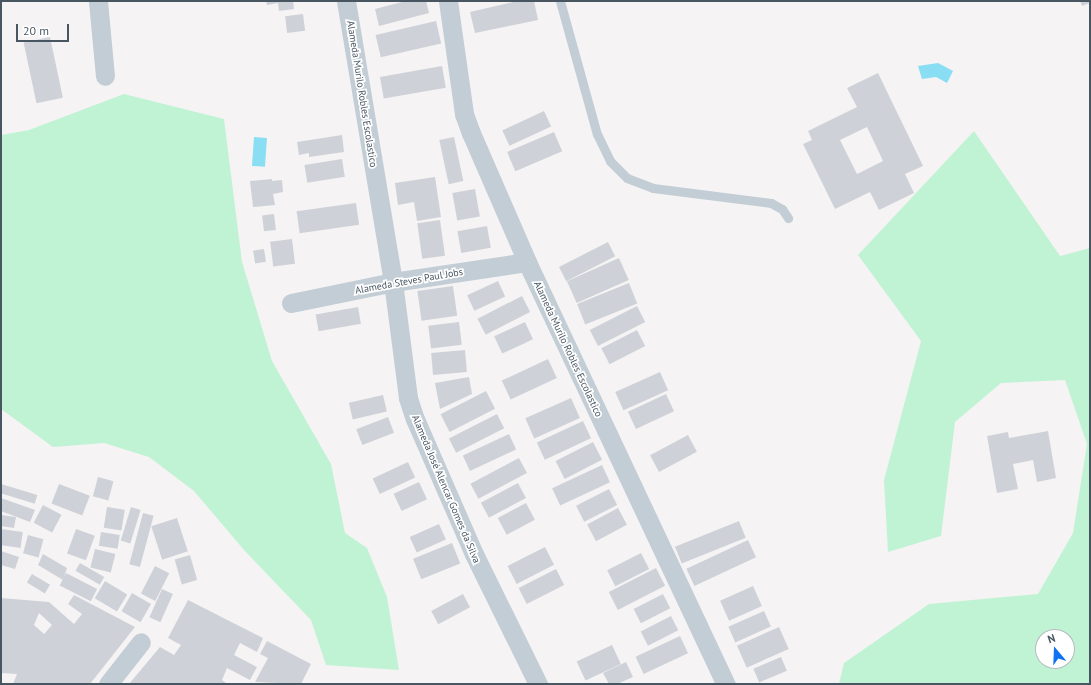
<!DOCTYPE html>
<html>
<head>
<meta charset="utf-8">
<style>
	body { margin:0 }
	#map { position:relative; width:1091px; height:685px; overflow:hidden; background:#f5f3f3; font-family:"PT Sans",sans-serif }
	div>[style] { position:absolute }
	[style*='--x'] { left:calc(var(--x)*1px); top:calc(var(--y)*1px); width:calc(var(--w)*1px); rotate:calc(var(--a)*1deg) }
	.green>* { inset:0; background:#c0f3d4 }
	.water>* { inset:0; background:#8adef3; transform-origin:0 0 }
	.building>* { inset:0; background:#ced2d8; transform-origin:0 0 }
	.service>* { height:9px; margin:-4.5px; padding:0 4.5px; transform-origin:4.5px; border-radius:4.5px; background:#c3cdd5 }
	.minor>* { height:19px; margin:-9.5px; padding:0 9.5px; transform-origin:9.5px; border-radius:9.5px; background:#c3cdd5 }
	span { translate:-50% -50%; white-space:nowrap; text-align:center; line-height:1.15; -webkit-text-stroke:3.5px #fff; paint-order:stroke }
	.street-label { font-size:10px; color:#485662 }
	.frame { position:absolute; inset:0; border:2px solid #485662; pointer-events:none }
	.north { position:absolute; left:1035px; top:629px; width:40px; height:40px; box-sizing:border-box; background:#fff; border:1px solid #b6bbc0; border-radius:50%; rotate:341deg; font-size:11px; font-weight:700; line-height:16px; text-align:center; color:#485662 }
	.north::after { content:''; display:block; margin:auto; width:14px; height:18px; background:#0e73f3; clip-path:polygon(50% 0,100% 100%,50% 72%,0 100%) }
	.scale { position:absolute; left:16px; top:24px; width:53px; height:18px; box-sizing:border-box; border:2px solid #485662; border-top:0; padding-left:5px; font-size:12px; line-height:14px; white-space:nowrap; color:#485662; -webkit-text-stroke:3px #fff; paint-order:stroke }
</style>
</head>
<body>
<div id="map">
	<div class="green">
		<i style="clip-path:polygon(124px 94px,224px 119px,242px 262px,272px 361px,331px 464px,345px 533px,367px 548px,387px 597px,399px 670px,326px 665px,311px 620px,244px 550px,194px 491px,149px 457px,104px 443px,53px 447px,1px 409px,1px 135px,29px 130px)"></i>
		<i style="clip-path:polygon(evenodd,974px 131px,1060px 256px,1090px 248px,1090px 684px,839px 684px,844px 663px,929px 604px,1038px 594px,1073px 533px,1087px 444px,1065px 380px,1001px 383px,955px 422px,941px 536px,888px 552px,884px 480px,921px 341px,858px 255px,974px 131px,1043px 637px,1067px 637px,1067px 661px,1043px 661px,1043px 637px)"></i>
	</div>
	<div class="water">
		<i style="clip-path:polygon(938px 63px,953px 71px,947px 83px,936px 77px,922px 79px,918px 66px)"></i>
		<i style="left:254px;top:137px;width:13px;height:29px;rotate:4deg"></i>
	</div>
	<div class="building">
		<i style="clip-path:polygon(266px 1px,293px 1px,294px 9px,279px 11px,278px 3px,267px 5px)"></i>
		<i style="clip-path:polygon(406px 1px,426px 1px,429px 13px,379px 26px,375px 9px)"></i>
		<i style="clip-path:polygon(518px 1px,534px 1px,538px 20px,475px 33px,470px 12px)"></i>
		<i style="clip-path:polygon(1080px 1px,1090px 1px,1090px 3px,1082px 6px)"></i>
		<i style="left:303px;top:14px;width:17px;height:18px;rotate:83deg"></i>
		<i style="left:436px;top:21px;width:23px;height:62px;rotate:77deg"></i>
		<i style="left:50px;top:37px;width:62px;height:27px;rotate:78deg"></i>
		<i style="left:442px;top:66px;width:22px;height:63px;rotate:80deg"></i>
		<i style="clip-path:polygon(evenodd,878px 73px,923px 166px,905px 174px,914px 193px,879px 210px,870px 192px,835px 209px,803px 144px,812px 140px,808px 131px,857px 107px,847px 88px,878px 73px,867px 127px,883px 161px,857px 174px,840px 140px,867px 127px)"></i>
		<i style="left:544px;top:111px;width:17px;height:46px;rotate:65deg"></i>
		<i style="left:554px;top:132px;width:21px;height:51px;rotate:67deg"></i>
		<i style="clip-path:polygon(342px 135px,344px 152px,309px 157px,309px 153px,299px 155px,297px 142px)"></i>
		<i style="left:454px;top:137px;width:45px;height:15px;rotate:78deg"></i>
		<i style="left:342px;top:159px;width:18px;height:38px;rotate:81deg"></i>
		<i style="clip-path:polygon(435px 177px,441px 217px,417px 221px,414px 202px,398px 205px,395px 183px)"></i>
		<i style="clip-path:polygon(272px 179px,272px 181px,282px 180px,283px 192px,273px 194px,275px 205px,253px 207px,250px 181px)"></i>
		<i style="left:475px;top:189px;width:28px;height:23px;rotate:80deg"></i>
		<i style="left:356px;top:203px;width:22px;height:60px;rotate:82deg"></i>
		<i style="left:274px;top:214px;width:16px;height:12px;rotate:83deg"></i>
		<i style="left:440px;top:220px;width:36px;height:23px;rotate:82deg"></i>
		<i style="left:487px;top:226px;width:22px;height:30px;rotate:80deg"></i>
		<i style="left:292px;top:239px;width:25px;height:22px;rotate:83deg"></i>
		<i style="left:608px;top:242px;width:16px;height:55px;rotate:63deg"></i>
		<i style="left:264px;top:249px;width:13px;height:11px;rotate:81deg"></i>
		<i style="left:619px;top:258px;width:24px;height:57px;rotate:66deg"></i>
		<i style="left:498px;top:281px;width:17px;height:34px;rotate:65deg"></i>
		<i style="left:629px;top:283px;width:22px;height:56px;rotate:68deg"></i>
		<i style="left:453px;top:286px;width:30px;height:36px;rotate:82deg"></i>
		<i style="left:522px;top:296px;width:18px;height:50px;rotate:63deg"></i>
		<i style="left:637px;top:306px;width:18px;height:53px;rotate:63deg"></i>
		<i style="left:358px;top:307px;width:17px;height:43px;rotate:80deg"></i>
		<i style="left:459px;top:322px;width:23px;height:31px;rotate:83deg"></i>
		<i style="left:525px;top:322px;width:19px;height:34px;rotate:65deg"></i>
		<i style="left:637px;top:330px;width:18px;height:40px;rotate:63deg"></i>
		<i style="left:465px;top:350px;width:22px;height:34px;rotate:85deg"></i>
		<i style="left:548px;top:359px;width:21px;height:51px;rotate:65deg"></i>
		<i style="left:660px;top:372px;width:20px;height:49px;rotate:66deg"></i>
		<i style="clip-path:polygon(469px 377px,472px 394px,440px 409px,435px 383px)"></i>
		<i style="left:486px;top:391px;width:20px;height:51px;rotate:63deg"></i>
		<i style="left:666px;top:394px;width:19px;height:42px;rotate:65deg"></i>
		<i style="left:383px;top:395px;width:17px;height:35px;rotate:77deg"></i>
		<i style="left:571px;top:398px;width:22px;height:50px;rotate:66deg"></i>
		<i style="left:497px;top:414px;width:16px;height:54px;rotate:63deg"></i>
		<i style="left:388px;top:417px;width:17px;height:34px;rotate:69deg"></i>
		<i style="left:583px;top:421px;width:19px;height:51px;rotate:65deg"></i>
		<i style="clip-path:polygon(1048px 431px,1056px 478px,1037px 482px,1033px 460px,1013px 464px,1018px 489px,997px 493px,987px 436px,1008px 432px,1009px 438px)"></i>
		<i style="left:509px;top:434px;width:17px;height:51px;rotate:65deg"></i>
		<i style="left:688px;top:435px;width:19px;height:43px;rotate:62deg"></i>
		<i style="left:593px;top:442px;width:20px;height:42px;rotate:63deg"></i>
		<i style="left:519px;top:458px;width:17px;height:55px;rotate:62deg"></i>
		<i style="left:408px;top:462px;width:17px;height:39px;rotate:65deg"></i>
		<i style="left:602px;top:465px;width:19px;height:55px;rotate:65deg"></i>
		<i style="left:98px;top:477px;width:16px;height:20px;rotate:15deg"></i>
		<i style="left:419px;top:482px;width:19px;height:28px;rotate:65deg"></i>
		<i style="left:518px;top:483px;width:17px;height:42px;rotate:62deg"></i>
		<i style="left:1px;top:484px;width:38px;height:9px;rotate:17deg"></i>
		<i style="left:59px;top:484px;width:33px;height:21px;rotate:21deg"></i>
		<i style="left:609px;top:489px;width:18px;height:37px;rotate:63deg"></i>
		<i style="clip-path:polygon(1px 498px,35px 510px,30px 522px,1px 511px)"></i>
		<i style="left:526px;top:503px;width:19px;height:32px;rotate:62deg"></i>
		<i style="left:43px;top:505px;width:21px;height:20px;rotate:28deg"></i>
		<i style="left:107px;top:507px;width:18px;height:21px;rotate:9deg"></i>
		<i style="left:131px;top:507px;width:10px;height:35px;rotate:17deg"></i>
		<i style="left:618px;top:508px;width:19px;height:35px;rotate:62deg"></i>
		<i style="left:143px;top:513px;width:11px;height:53px;rotate:15deg"></i>
		<i style="clip-path:polygon(1px 515px,16px 517px,14px 528px,1px 526px)"></i>
		<i style="left:177px;top:518px;width:35px;height:27px;rotate:72deg"></i>
		<i style="left:739px;top:521px;width:18px;height:69px;rotate:68deg"></i>
		<i style="left:439px;top:524px;width:17px;height:32px;rotate:66deg"></i>
		<i style="left:1px;top:529px;width:22px;height:16px;rotate:8deg"></i>
		<i style="left:76px;top:529px;width:20px;height:26px;rotate:20deg"></i>
		<i style="left:101px;top:532px;width:19px;height:14px;rotate:9deg"></i>
		<i style="left:28px;top:535px;width:16px;height:19px;rotate:15deg"></i>
		<i style="left:748px;top:540px;width:19px;height:68px;rotate:65deg"></i>
		<i style="left:452px;top:543px;width:22px;height:42px;rotate:68deg"></i>
		<i style="left:545px;top:547px;width:20px;height:42px;rotate:63deg"></i>
		<i style="left:95px;top:549px;width:21px;height:19px;rotate:14deg"></i>
		<i style="clip-path:polygon(1px 551px,19px 557px,15px 569px,1px 565px)"></i>
		<i style="left:641px;top:553px;width:18px;height:38px;rotate:63deg"></i>
		<i style="clip-path:polygon(43px 554px,67px 568px,63px 580px,38px 565px)"></i>
		<i style="left:190px;top:555px;width:26px;height:16px;rotate:74deg"></i>
		<i style="left:80px;top:563px;width:28px;height:9px;rotate:30deg"></i>
		<i style="left:155px;top:566px;width:16px;height:31px;rotate:27deg"></i>
		<i style="left:656px;top:568px;width:20px;height:53px;rotate:63deg"></i>
		<i style="left:556px;top:569px;width:18px;height:42px;rotate:63deg"></i>
		<i style="left:66px;top:573px;width:35px;height:14px;rotate:27deg"></i>
		<i style="left:32px;top:574px;width:21px;height:10px;rotate:31deg"></i>
		<i style="left:105px;top:581px;width:26px;height:20px;rotate:31deg"></i>
		<i style="left:753px;top:586px;width:22px;height:36px;rotate:66deg"></i>
		<i style="left:162px;top:589px;width:12px;height:31px;rotate:24deg"></i>
		<i style="left:132px;top:593px;width:22px;height:21px;rotate:30deg"></i>
		<i style="left:463px;top:594px;width:15px;height:36px;rotate:62deg"></i>
		<i style="left:663px;top:594px;width:16px;height:33px;rotate:63deg"></i>
		<i style="clip-path:polygon(evenodd,74px 595px,135px 627px,90px 684px,13px 684px,17px 674px,1px 673px,1px 598px,49px 602px,74px 624px,82px 614px,68px 604px,74px 595px,39px 613px,52px 625px,44px 634px,34px 625px,39px 613px)"></i>
		<i style="clip-path:polygon(188px 600px,263px 638px,257px 652px,240px 643px,234px 655px,257px 667px,250px 680px,227px 668px,222px 680px,227px 684px,129px 684px,160px 647px,174px 655px,181px 645px,168px 638px)"></i>
		<i style="left:764px;top:611px;width:17px;height:39px;rotate:66deg"></i>
		<i style="left:671px;top:616px;width:16px;height:34px;rotate:63deg"></i>
		<i style="left:779px;top:627px;width:24px;height:46px;rotate:66deg"></i>
		<i style="left:680px;top:636px;width:19px;height:49px;rotate:65deg"></i>
		<i style="clip-path:polygon(267px 641px,311px 664px,301px 684px,255px 682px,268px 658px,260px 654px)"></i>
		<i style="left:612px;top:645px;width:21px;height:39px;rotate:65deg"></i>
		<i style="left:781px;top:657px;width:15px;height:30px;rotate:67deg"></i>
		<i style="clip-path:polygon(626px 662px,633px 677px,617px 684px,609px 684px,603px 673px)"></i>
	</div>
	<div class="service">
		<i style="--x:560;--y:1;--w:138;--a:74.5"></i>
		<i style="--x:597;--y:134;--w:30;--a:64"></i>
		<i style="--x:610;--y:161;--w:24;--a:45"></i>
		<i style="--x:627;--y:178;--w:28;--a:21"></i>
		<i style="--x:653;--y:188;--w:119;--a:7.2"></i>
		<i style="--x:771;--y:203;--w:13;--a:29"></i>
		<i style="--x:782;--y:209;--w:11;--a:56"></i>
	</div>
	<div class="minor">
		<i style="--x:98;--y:1;--w:75;--a:84.7"></i>
		<i style="--x:346;--y:1;--w:285;--a:80.5"></i>
		<i style="--x:393;--y:282;--w:117;--a:82.6"></i>
		<i style="--x:408;--y:398;--w:22;--a:72"></i>
		<i style="--x:415;--y:419;--w:147;--a:66.4"></i>
		<i style="--x:474;--y:554;--w:145;--a:63.8"></i>
		<i style="--x:448;--y:1;--w:114;--a:81.9"></i>
		<i style="--x:464;--y:114;--w:20;--a:70"></i>
		<i style="--x:471;--y:133;--w:141;--a:66.5"></i>
		<i style="--x:527;--y:262;--w:467;--a:64.8"></i>
		<i style="--x:291;--y:303;--w:104;--a:-11.6"></i>
		<i style="--x:393;--y:282;--w:135;--a:-8.5"></i>
		<i style="--x:108;--y:684;--w:53;--a:-51.8"></i>
	</div>
	<div class="street-label">
		<span style="left:362px;top:94px;rotate:81deg">Alameda Murilo Robles Escolastico</span>
		<span style="left:409px;top:281px;rotate:-10deg">Alameda Steves Paul Jobs</span>
		<span style="left:568px;top:349px;rotate:65deg">Alameda Murilo Robles Escolastico</span>
		<span style="left:446px;top:489px;rotate:67deg">Alameda José Alencar Gomes da Silva</span>
	</div>
	<div class="frame"></div>
	<div class="north">N</div>
	<div class="scale">20 m</div>
</div>
</body>
</html>
